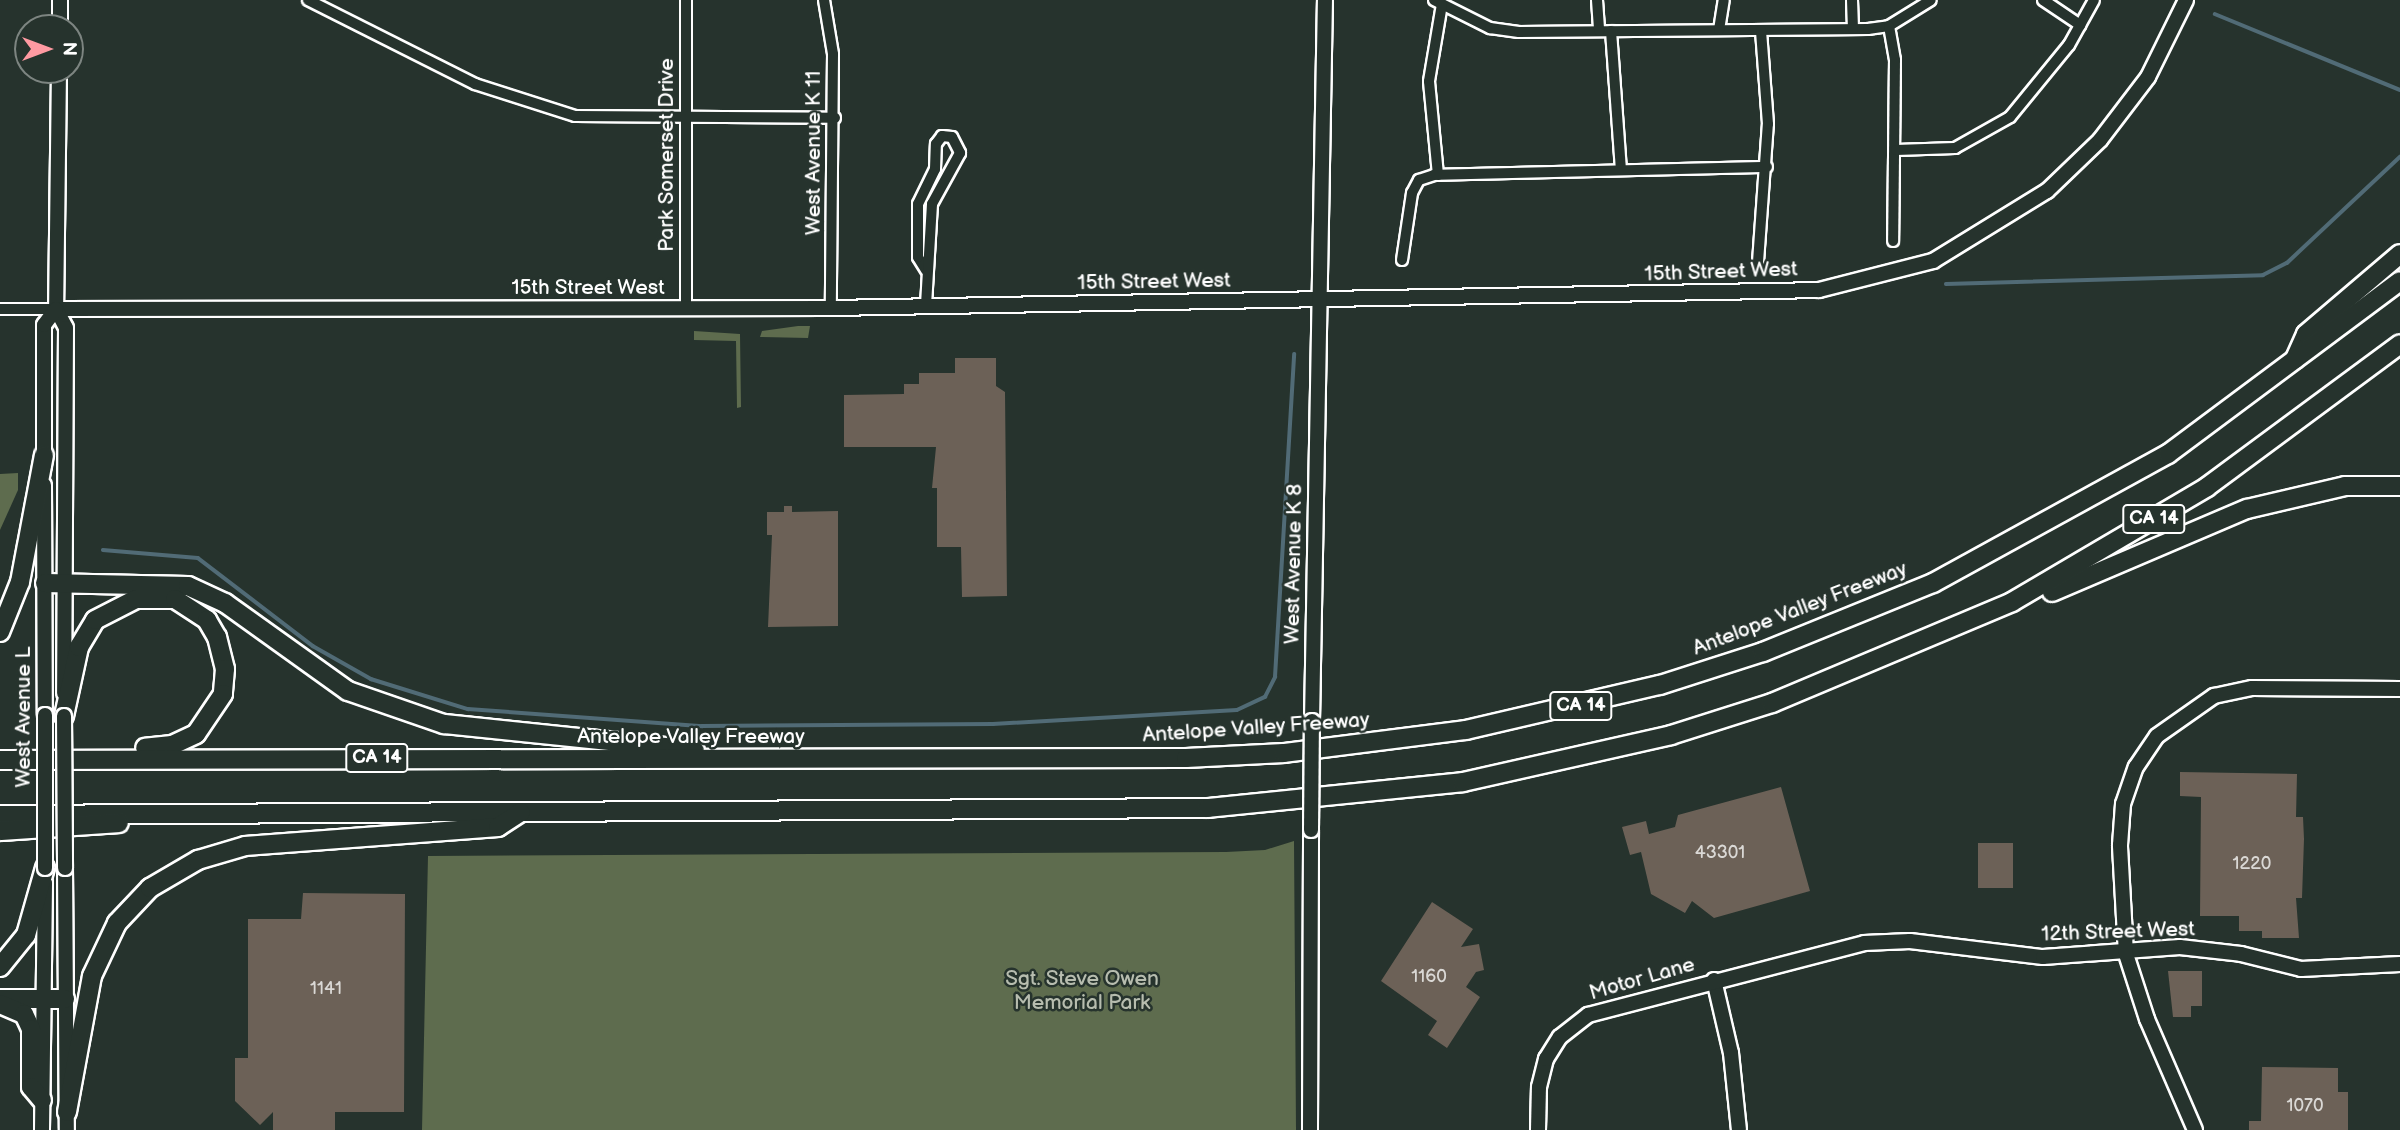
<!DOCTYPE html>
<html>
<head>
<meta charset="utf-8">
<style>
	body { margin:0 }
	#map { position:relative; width:2400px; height:1130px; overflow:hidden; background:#26332d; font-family:"Balsamiq Sans",sans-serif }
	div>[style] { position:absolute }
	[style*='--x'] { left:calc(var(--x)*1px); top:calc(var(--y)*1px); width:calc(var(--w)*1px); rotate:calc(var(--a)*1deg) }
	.green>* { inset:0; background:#5e6c4e }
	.stream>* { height:3.5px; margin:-1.75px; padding:0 1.75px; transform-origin:1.75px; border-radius:1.75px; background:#516b76 }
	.building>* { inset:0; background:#6c6157; transform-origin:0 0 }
	.roads { filter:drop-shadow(2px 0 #fff) drop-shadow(-2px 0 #fff) drop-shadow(0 2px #fff) drop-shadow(0 -2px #fff) }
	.street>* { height:10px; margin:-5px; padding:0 5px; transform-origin:5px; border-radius:5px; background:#26332d }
	.secondary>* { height:14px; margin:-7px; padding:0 7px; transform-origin:7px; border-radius:7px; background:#26332d }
	.primary>* { height:14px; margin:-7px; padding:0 7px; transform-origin:7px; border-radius:7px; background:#26332d }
	.highway>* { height:18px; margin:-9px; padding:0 9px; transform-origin:9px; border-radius:9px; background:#26332d }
	.bridges { filter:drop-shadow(2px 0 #fff) drop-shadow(-2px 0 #fff) drop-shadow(0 2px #fff) drop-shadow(0 -2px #fff) }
	.secondary-bridge>* { height:14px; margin:-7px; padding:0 7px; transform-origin:7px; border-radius:7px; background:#26332d }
	.primary-bridge>* { height:14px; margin:-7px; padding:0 7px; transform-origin:7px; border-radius:7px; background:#26332d }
	span { translate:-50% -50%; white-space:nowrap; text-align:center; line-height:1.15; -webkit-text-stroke:5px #26332d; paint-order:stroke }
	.number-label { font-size:18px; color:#dad8d5 }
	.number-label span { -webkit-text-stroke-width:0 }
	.shield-label span { padding:2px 5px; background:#26332d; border:2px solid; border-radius:5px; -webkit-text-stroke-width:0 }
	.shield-label { font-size:19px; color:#fff; font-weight:700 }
	.street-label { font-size:21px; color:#fff }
	.park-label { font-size:21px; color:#b7bdaf }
	.north { position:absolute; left:14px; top:14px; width:70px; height:70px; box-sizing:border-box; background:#26332d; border:2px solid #7d8581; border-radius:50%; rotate:90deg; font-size:19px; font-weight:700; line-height:28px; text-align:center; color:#fff }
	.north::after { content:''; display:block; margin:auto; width:24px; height:32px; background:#ff9aa2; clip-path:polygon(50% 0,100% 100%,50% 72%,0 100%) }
</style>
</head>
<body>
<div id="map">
	<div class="green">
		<i style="clip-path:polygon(798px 326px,810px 326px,808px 338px,760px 337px,762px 331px)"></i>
		<i style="clip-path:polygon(694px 331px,740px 334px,741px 407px,737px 408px,736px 341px,694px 340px)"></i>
		<i style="clip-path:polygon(18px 473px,18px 490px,0 530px,0 474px)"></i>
		<i style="clip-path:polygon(1294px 841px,1296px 1130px,422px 1130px,428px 856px,1226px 852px,1265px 850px)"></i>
	</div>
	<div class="stream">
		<i style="--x:2215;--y:14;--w:200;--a:22.3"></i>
		<i style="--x:1946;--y:284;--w:317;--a:-1.6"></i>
		<i style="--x:2263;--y:275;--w:27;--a:-27"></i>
		<i style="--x:2287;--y:263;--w:155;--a:-43.2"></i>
		<i style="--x:103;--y:550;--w:95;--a:4.8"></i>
		<i style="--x:198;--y:558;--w:145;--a:37.4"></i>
		<i style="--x:313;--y:646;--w:67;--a:29.6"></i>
		<i style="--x:371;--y:679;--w:102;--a:17.2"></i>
		<i style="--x:468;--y:709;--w:235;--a:4.2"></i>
		<i style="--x:702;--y:726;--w:291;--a:-0.4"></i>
		<i style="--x:993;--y:724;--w:244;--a:-3.3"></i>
		<i style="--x:1237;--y:710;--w:31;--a:-25"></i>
		<i style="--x:1265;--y:697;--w:22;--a:-63"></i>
		<i style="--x:1275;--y:677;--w:323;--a:-86.6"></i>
	</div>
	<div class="building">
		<i style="clip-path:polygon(955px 358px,996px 358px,996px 386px,1005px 392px,1007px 596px,962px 597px,961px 547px,937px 547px,937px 488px,932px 488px,936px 447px,844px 447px,844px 395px,904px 394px,904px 384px,919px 384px,919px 373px,955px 373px)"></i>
		<i style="clip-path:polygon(784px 506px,792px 506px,792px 512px,838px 511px,838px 626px,768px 627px,772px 535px,767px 535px,767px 512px,784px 512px)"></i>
		<i style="clip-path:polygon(2180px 772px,2297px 774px,2296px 817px,2303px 817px,2304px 839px,2302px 898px,2296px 898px,2299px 938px,2262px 938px,2262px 931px,2239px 931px,2239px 916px,2200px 916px,2201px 797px,2180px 796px)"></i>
		<i style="clip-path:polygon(1781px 787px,1810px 891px,1714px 918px,1692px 901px,1685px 913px,1651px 894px,1641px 852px,1630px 855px,1622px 827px,1646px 821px,1649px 834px,1675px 827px,1678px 815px)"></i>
		<i style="left:1978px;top:843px;width:35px;height:45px"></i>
		<i style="clip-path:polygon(303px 893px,405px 894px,404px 1112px,335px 1112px,335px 1130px,273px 1130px,273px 1112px,260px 1125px,235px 1101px,235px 1058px,248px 1058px,248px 919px,301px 919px)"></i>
		<i style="clip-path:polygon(1432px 902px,1473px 929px,1461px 947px,1479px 944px,1484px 970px,1476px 972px,1466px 987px,1480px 997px,1447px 1048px,1428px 1035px,1437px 1021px,1381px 981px)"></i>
		<i style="clip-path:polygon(2168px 971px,2202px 971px,2202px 1006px,2191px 1006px,2191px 1017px,2173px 1017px)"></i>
		<i style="clip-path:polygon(2262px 1067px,2338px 1068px,2338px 1092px,2348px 1092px,2348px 1130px,2249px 1130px,2249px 1121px,2261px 1121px)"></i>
	</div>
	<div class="roads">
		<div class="street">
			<i style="--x:308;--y:0;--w:187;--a:26.7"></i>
			<i style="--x:475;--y:84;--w:105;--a:17.7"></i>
			<i style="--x:575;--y:116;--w:260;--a:0.4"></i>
			<i style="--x:686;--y:0;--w:309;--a:90"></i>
			<i style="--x:824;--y:0;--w:55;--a:80.5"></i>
			<i style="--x:833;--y:54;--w:254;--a:90.5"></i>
			<i style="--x:1434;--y:0;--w:63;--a:26.6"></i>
			<i style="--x:1490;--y:28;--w:29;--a:8"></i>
			<i style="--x:1519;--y:32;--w:349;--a:-0.5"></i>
			<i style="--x:1868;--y:29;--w:21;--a:-8"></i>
			<i style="--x:1889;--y:26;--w:49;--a:-31.8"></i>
			<i style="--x:1597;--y:0;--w:31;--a:86"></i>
			<i style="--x:1852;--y:0;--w:29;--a:88"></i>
			<i style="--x:2043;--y:0;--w:45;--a:34"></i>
			<i style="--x:1889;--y:26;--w:35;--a:80"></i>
			<i style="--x:1895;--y:60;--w:181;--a:90.6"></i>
			<i style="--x:1719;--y:30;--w:30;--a:-81"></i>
			<i style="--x:1611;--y:31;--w:138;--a:85.9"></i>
			<i style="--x:1896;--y:150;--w:59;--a:-1.9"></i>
			<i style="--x:1955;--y:148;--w:63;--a:-29.4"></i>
			<i style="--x:2010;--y:117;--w:93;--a:-50.7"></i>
			<i style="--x:2069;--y:45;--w:51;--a:-60.9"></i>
			<i style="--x:1438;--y:175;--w:94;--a:-95.5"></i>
			<i style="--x:1429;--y:81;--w:78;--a:-80.4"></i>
			<i style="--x:1402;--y:260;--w:68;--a:-81.5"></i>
			<i style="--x:1412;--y:193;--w:15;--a:-62"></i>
			<i style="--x:1419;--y:180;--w:16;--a:-18"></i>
			<i style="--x:1434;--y:175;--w:333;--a:-1.4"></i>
			<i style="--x:1758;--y:262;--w:138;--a:-85.9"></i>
			<i style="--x:1768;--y:124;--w:94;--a:-94.3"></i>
			<i style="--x:926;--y:270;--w:15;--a:-122"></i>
			<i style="--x:918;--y:257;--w:53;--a:-90"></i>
			<i style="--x:918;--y:204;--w:39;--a:-64"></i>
			<i style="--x:935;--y:169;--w:25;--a:-88"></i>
			<i style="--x:936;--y:144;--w:10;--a:-53"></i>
			<i style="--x:942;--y:136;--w:10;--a:6"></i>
			<i style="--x:952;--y:137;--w:18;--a:63"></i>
			<i style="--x:960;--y:153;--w:58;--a:118.8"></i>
			<i style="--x:932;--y:204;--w:102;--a:93.4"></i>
			<i style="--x:0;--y:309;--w:56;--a:0"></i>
		</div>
		<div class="secondary">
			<i style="--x:56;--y:309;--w:775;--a:-0.07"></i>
			<i style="--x:831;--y:308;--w:988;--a:-1.04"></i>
			<i style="--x:1819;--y:290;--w:118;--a:-14.3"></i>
			<i style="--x:1933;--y:261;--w:134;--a:-31.6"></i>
			<i style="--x:2047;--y:191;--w:74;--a:-43.9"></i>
			<i style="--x:2100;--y:140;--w:79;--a:-52.7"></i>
			<i style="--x:2148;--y:77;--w:86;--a:-63.7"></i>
			<i style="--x:1312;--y:721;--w:721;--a:-88.97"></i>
			<i style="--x:1714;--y:980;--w:75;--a:76.9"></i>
			<i style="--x:1731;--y:1053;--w:77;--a:84.1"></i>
			<i style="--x:1310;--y:1130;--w:300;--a:-89.8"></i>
			<i style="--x:1538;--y:1130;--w:43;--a:-88.7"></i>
			<i style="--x:1539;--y:1087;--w:29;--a:-76"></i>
			<i style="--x:1546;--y:1059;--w:26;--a:-58"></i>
			<i style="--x:1560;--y:1037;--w:36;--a:-38"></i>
			<i style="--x:1588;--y:1015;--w:285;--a:-14.6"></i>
			<i style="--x:1864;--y:943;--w:46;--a:-2.5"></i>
			<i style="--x:1910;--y:941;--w:134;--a:6.9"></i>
			<i style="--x:2043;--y:957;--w:137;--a:-4.2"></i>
			<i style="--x:2180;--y:947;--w:61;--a:6.5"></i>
			<i style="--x:2241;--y:954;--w:62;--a:14"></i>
			<i style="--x:2301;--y:969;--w:99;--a:-2.9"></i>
			<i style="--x:2195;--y:1130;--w:121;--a:-113.4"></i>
			<i style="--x:2147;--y:1019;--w:68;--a:-107.9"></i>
			<i style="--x:2126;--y:954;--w:109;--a:-93.2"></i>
			<i style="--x:2120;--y:845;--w:41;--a:-85.8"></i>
			<i style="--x:2123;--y:804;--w:39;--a:-71"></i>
			<i style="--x:2136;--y:767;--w:37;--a:-56"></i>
			<i style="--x:2157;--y:736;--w:70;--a:-35.1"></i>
			<i style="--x:2214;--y:696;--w:39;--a:-12"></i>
			<i style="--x:2252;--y:688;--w:148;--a:0.4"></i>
		</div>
		<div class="primary">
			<i style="--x:60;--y:28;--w:28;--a:-90"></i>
			<i style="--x:59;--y:70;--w:239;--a:90.7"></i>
			<i style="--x:56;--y:309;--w:21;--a:62"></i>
			<i style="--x:66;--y:328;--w:365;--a:90.3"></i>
			<i style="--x:44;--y:465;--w:140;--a:-90"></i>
			<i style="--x:44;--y:325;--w:20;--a:-53"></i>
			<i style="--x:44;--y:485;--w:230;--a:89.8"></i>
			<i style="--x:65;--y:868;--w:262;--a:89.6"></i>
			<i style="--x:42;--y:1130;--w:247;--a:-89.3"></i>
		</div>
		<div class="highway">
			<i style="--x:2295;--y:359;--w:27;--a:-66"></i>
			<i style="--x:2306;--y:334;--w:123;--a:-40.4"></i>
			<i style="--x:45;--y:583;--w:143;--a:1.2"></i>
			<i style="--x:188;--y:586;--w:41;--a:24.7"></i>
			<i style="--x:225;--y:603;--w:151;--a:35.6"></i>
			<i style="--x:348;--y:691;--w:102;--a:19"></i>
			<i style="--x:444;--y:724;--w:252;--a:5.9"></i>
			<i style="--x:2052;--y:592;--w:212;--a:-23.1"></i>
			<i style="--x:2247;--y:509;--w:101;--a:-13.2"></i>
			<i style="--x:2345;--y:486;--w:55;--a:0"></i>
			<i style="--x:0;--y:632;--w:54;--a:-68.2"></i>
			<i style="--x:20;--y:582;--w:129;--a:-79.3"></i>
			<i style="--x:64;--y:716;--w:71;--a:-77.7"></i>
			<i style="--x:79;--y:647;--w:31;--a:-59"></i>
			<i style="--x:95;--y:620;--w:46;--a:-27.1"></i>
			<i style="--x:136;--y:599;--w:39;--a:0"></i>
			<i style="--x:175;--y:599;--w:38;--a:33"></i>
			<i style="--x:207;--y:620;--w:20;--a:60"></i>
			<i style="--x:217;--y:637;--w:33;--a:76"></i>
			<i style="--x:225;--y:669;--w:25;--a:95"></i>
			<i style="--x:223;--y:694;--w:48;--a:124"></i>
			<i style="--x:196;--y:734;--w:26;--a:155"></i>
			<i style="--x:172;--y:745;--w:27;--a:174"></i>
			<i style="--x:0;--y:760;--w:1186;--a:-0.1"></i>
			<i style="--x:1186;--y:758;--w:98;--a:-2.9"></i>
			<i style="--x:1284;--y:753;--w:183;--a:-7.2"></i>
			<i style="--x:1466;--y:730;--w:199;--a:-13.1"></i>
			<i style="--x:1660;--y:685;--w:108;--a:-17.8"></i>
			<i style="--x:1763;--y:652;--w:183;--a:-22.1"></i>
			<i style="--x:1933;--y:583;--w:268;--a:-28.8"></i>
			<i style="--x:2168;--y:454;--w:289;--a:-36.7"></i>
			<i style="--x:0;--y:815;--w:1208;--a:-0.33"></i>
			<i style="--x:1208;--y:808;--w:256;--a:-5.8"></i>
			<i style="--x:1463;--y:782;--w:213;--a:-12.7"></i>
			<i style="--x:1671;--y:735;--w:106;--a:-17.6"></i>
			<i style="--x:1772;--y:703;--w:260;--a:-22.8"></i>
			<i style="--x:2012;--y:602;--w:226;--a:-30.5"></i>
			<i style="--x:2207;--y:487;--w:240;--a:-36.5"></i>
			<i style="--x:0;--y:831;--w:119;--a:-3.8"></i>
			<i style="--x:0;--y:967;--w:41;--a:-50.9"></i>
			<i style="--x:26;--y:935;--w:70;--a:-74.2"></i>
			<i style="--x:0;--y:999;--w:65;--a:0"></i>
			<i style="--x:0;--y:1004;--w:26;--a:23"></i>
			<i style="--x:24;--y:1014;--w:17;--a:65"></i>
			<i style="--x:31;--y:1029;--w:58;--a:90"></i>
			<i style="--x:31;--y:1087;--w:17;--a:50"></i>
			<i style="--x:67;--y:1112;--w:138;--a:-79.6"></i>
			<i style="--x:92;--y:976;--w:59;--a:-64.7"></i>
			<i style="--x:117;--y:923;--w:48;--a:-46.7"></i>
			<i style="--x:150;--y:888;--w:56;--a:-30.3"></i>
			<i style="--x:198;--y:860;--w:49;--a:-16.6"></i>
			<i style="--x:245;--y:846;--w:254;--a:-4.3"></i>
			<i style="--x:498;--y:827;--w:27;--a:-33"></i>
		</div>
	</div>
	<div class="bridges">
		<div class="secondary-bridge">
			<i style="--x:1311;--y:830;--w:109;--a:-89.5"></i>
		</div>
		<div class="primary-bridge">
			<i style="--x:64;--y:716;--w:152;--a:89.6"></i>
			<i style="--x:45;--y:868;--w:153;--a:-90"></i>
		</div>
	</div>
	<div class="number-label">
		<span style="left:1720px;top:853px">43301</span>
		<span style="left:2252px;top:864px">1220</span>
		<span style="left:1429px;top:977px">1160</span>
		<span style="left:326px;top:989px">1141</span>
		<span style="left:2305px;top:1106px">1070</span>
	</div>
	<div class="shield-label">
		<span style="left:2154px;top:519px">CA 14</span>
		<span style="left:1581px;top:706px">CA 14</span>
		<span style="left:377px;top:758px">CA 14</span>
	</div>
	<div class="street-label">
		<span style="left:814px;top:153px;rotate:-90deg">West Avenue K 11</span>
		<span style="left:667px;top:155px;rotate:-90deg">Park Somerset Drive</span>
		<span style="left:1721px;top:272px;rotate:-2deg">15th Street West</span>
		<span style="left:1154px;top:282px;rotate:-1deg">15th Street West</span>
		<span style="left:588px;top:288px">15th Street West</span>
		<span style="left:1294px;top:564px;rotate:-89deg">West Avenue K 8</span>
		<span style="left:1800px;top:609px;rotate:-21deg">Antelope Valley Freeway</span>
		<span style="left:24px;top:717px;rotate:-90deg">West Avenue L</span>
		<span style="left:1256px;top:728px;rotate:-4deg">Antelope Valley Freeway</span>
		<span style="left:691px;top:737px">Antelope Valley Freeway</span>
		<span style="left:2118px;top:932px;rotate:-2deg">12th Street West</span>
		<span style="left:1642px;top:979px;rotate:-16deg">Motor Lane</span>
	</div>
	<div class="park-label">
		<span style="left:1082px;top:991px">Sgt. Steve Owen<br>Memorial Park</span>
	</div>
	<div class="north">N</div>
</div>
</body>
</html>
